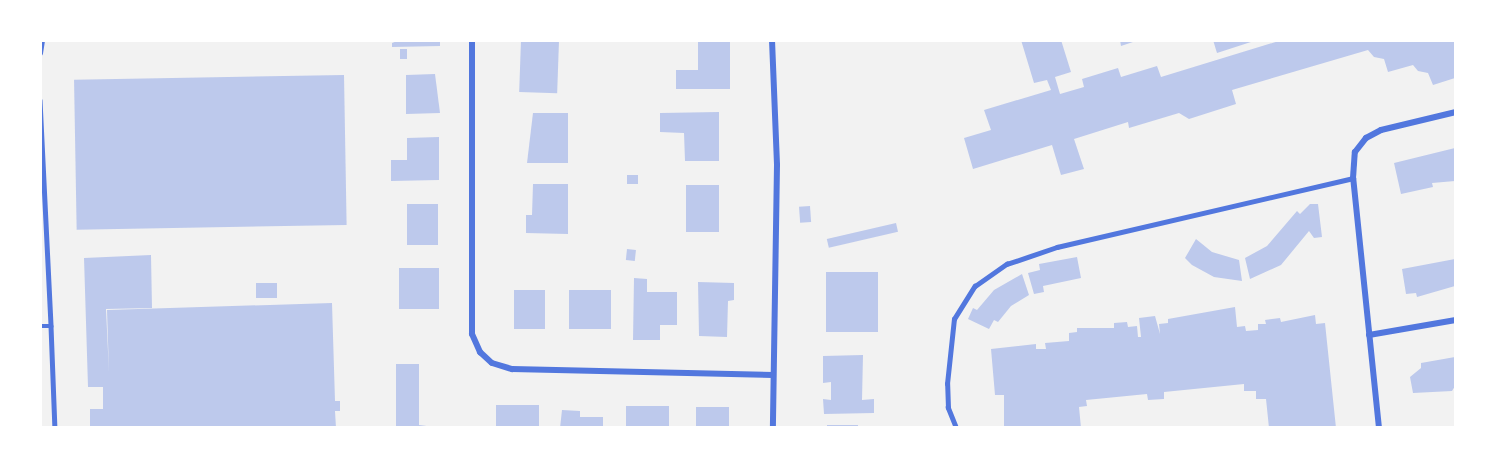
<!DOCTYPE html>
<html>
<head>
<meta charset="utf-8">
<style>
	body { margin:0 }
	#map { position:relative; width:1496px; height:468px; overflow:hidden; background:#f2f2f2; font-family:"DM Sans",sans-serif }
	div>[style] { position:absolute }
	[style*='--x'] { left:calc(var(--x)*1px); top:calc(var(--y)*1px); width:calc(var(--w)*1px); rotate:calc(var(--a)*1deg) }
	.building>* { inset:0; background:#bdc9ec; transform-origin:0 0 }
	.service>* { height:4.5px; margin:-2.25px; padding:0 2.25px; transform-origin:2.25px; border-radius:2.25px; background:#5277de }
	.minor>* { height:6px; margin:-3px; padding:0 3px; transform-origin:3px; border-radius:3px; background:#5277de }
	span { translate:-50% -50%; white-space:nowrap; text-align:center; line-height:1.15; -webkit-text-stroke:6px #fff; paint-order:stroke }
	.frame { position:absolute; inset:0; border:42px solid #fff; pointer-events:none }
</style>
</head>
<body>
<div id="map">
	<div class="building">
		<i style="clip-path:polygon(400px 40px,440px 40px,440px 46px,392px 47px,392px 43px)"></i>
		<i style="left:521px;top:40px;width:38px;height:52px;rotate:2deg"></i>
		<i style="clip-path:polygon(698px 40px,730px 40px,730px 89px,676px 89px,676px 70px,698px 70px)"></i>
		<i style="clip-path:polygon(1021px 40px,1061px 40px,1071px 72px,1055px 77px,1060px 94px,1084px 87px,1082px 79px,1118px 68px,1121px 77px,1157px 66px,1161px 77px,1282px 40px,1455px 40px,1455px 78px,1433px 85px,1428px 73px,1418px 71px,1413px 65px,1388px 72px,1384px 59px,1374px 57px,1368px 50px,1232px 90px,1236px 104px,1189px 119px,1179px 113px,1129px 128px,1128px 122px,1074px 139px,1084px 169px,1061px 175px,1052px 145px,973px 169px,964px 138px,991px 130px,984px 110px,1051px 90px,1047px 80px,1034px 83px)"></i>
		<i style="clip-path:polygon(1120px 40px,1136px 40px,1136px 41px,1121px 46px)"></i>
		<i style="clip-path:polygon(1213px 40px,1254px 40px,1254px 41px,1217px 53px)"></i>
		<i style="left:400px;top:49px;width:7px;height:10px"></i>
		<i style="clip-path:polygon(435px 74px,440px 113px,406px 114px,406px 75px)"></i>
		<i style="left:344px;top:75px;width:150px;height:270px;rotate:89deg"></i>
		<i style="clip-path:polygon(719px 112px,719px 161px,685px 161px,684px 133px,660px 132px,660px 113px)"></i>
		<i style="clip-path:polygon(533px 113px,568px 113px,568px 163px,527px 163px)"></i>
		<i style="clip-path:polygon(439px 137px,439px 180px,391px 181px,391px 160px,407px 160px,407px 138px)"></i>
		<i style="clip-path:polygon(1455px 148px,1455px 181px,1432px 183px,1433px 187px,1401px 194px,1394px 163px)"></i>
		<i style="left:638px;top:175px;width:9px;height:11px;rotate:90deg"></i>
		<i style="clip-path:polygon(533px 184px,568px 184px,568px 234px,526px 233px,526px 215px,532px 215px)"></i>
		<i style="left:686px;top:185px;width:33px;height:47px"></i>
		<i style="left:407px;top:204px;width:31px;height:41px"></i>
		<i style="clip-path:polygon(1310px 204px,1318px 204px,1322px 237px,1314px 238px,1309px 231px,1281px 265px,1250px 279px,1245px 258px,1267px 246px,1297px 211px,1300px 214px)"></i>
		<i style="left:810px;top:206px;width:16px;height:11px;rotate:86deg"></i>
		<i style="left:896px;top:223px;width:9px;height:71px;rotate:77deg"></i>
		<i style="clip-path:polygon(1196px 239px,1212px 252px,1239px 260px,1242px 281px,1214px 277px,1192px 265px,1185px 258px)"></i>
		<i style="left:627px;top:249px;width:9px;height:11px;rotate:6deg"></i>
		<i style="clip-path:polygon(151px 255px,152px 308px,106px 309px,109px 373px,107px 310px,332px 303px,335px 401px,340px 401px,340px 411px,335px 411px,336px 428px,90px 428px,90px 409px,103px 409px,103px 387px,88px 387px,84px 258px)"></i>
		<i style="clip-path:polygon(1077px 257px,1081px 278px,1043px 286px,1044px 292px,1034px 294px,1028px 273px,1040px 270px,1039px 264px)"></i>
		<i style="clip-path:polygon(1455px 259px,1455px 286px,1417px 297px,1416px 293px,1406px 294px,1402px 269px)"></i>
		<i style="left:399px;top:268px;width:40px;height:41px"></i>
		<i style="left:826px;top:272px;width:52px;height:60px"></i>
		<i style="clip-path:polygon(1022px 274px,1029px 295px,1011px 306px,998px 322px,994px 320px,989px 329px,968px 319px,973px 308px,977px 310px,994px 290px)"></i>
		<i style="clip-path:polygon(634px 278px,647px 279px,647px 292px,677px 292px,677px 325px,660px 325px,660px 340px,633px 340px)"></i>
		<i style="clip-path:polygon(698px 282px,734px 283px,734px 300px,728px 301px,727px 337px,699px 336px)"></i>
		<i style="left:256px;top:283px;width:21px;height:15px"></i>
		<i style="left:514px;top:290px;width:31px;height:39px"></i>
		<i style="left:569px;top:290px;width:42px;height:39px"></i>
		<i style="clip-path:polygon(1235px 307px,1237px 327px,1245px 326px,1246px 331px,1258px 330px,1258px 324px,1266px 324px,1265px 320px,1280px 318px,1281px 322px,1315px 315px,1316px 324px,1325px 323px,1336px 428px,1269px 428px,1266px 399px,1256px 399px,1256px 391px,1244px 391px,1244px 384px,1164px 392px,1164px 399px,1148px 400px,1147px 394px,1086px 400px,1087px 406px,1079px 407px,1081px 428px,1004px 428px,1004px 395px,995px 395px,991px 349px,1036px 344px,1036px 349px,1046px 349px,1045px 343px,1069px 341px,1069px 333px,1077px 332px,1077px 328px,1114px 328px,1114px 323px,1127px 322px,1128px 327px,1137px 326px,1138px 337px,1141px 337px,1139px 318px,1155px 316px,1160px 334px,1159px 324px,1168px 323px,1168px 319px)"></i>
		<i style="clip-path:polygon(863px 355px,862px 400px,874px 399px,874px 413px,824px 414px,823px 399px,831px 400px,831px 382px,823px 383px,823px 356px)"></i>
		<i style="clip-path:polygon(1455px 357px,1455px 386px,1452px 391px,1413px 393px,1410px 377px,1421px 368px,1421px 363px)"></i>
		<i style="clip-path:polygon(396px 364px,419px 364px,419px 425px,442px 428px,396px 428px)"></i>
		<i style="left:496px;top:405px;width:43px;height:23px"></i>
		<i style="left:669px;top:406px;width:22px;height:43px;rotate:90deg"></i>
		<i style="left:696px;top:407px;width:33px;height:21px"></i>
		<i style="clip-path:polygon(562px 410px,580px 411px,580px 417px,603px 417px,603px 428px,560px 428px)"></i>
		<i style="left:827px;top:425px;width:31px;height:3px"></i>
	</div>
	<div class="service">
		<i style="--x:40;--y:53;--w:13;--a:-81"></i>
		<i style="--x:40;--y:100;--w:226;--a:87.2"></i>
		<i style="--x:40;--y:326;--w:11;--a:0"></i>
		<i style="--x:51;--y:326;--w:102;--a:87.8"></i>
		<i style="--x:956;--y:428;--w:22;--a:-112"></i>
		<i style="--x:948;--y:408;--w:24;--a:-92"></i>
		<i style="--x:947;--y:384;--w:65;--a:-83.9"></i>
		<i style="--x:954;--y:319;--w:39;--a:-58"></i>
		<i style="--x:975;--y:286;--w:39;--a:-35"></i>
		<i style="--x:1007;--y:264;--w:53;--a:-18.8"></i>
		<i style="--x:1057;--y:247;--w:304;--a:-13.1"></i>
	</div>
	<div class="minor">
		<i style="--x:472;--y:40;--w:294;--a:90"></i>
		<i style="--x:472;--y:334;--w:20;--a:66"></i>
		<i style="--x:480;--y:352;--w:16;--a:43"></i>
		<i style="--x:492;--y:363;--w:21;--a:17"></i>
		<i style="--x:512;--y:369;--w:261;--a:1.3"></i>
		<i style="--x:772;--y:40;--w:125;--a:87.7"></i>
		<i style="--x:777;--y:165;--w:263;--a:90.9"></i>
		<i style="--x:1369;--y:335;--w:88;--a:-9.8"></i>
		<i style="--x:1379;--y:428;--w:251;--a:-95.9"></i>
		<i style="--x:1353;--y:178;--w:26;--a:-86"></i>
		<i style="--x:1355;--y:152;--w:18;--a:-52"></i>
		<i style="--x:1366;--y:138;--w:17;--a:-28"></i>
		<i style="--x:1381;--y:130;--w:77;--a:-13.5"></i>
	</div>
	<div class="frame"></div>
</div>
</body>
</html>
